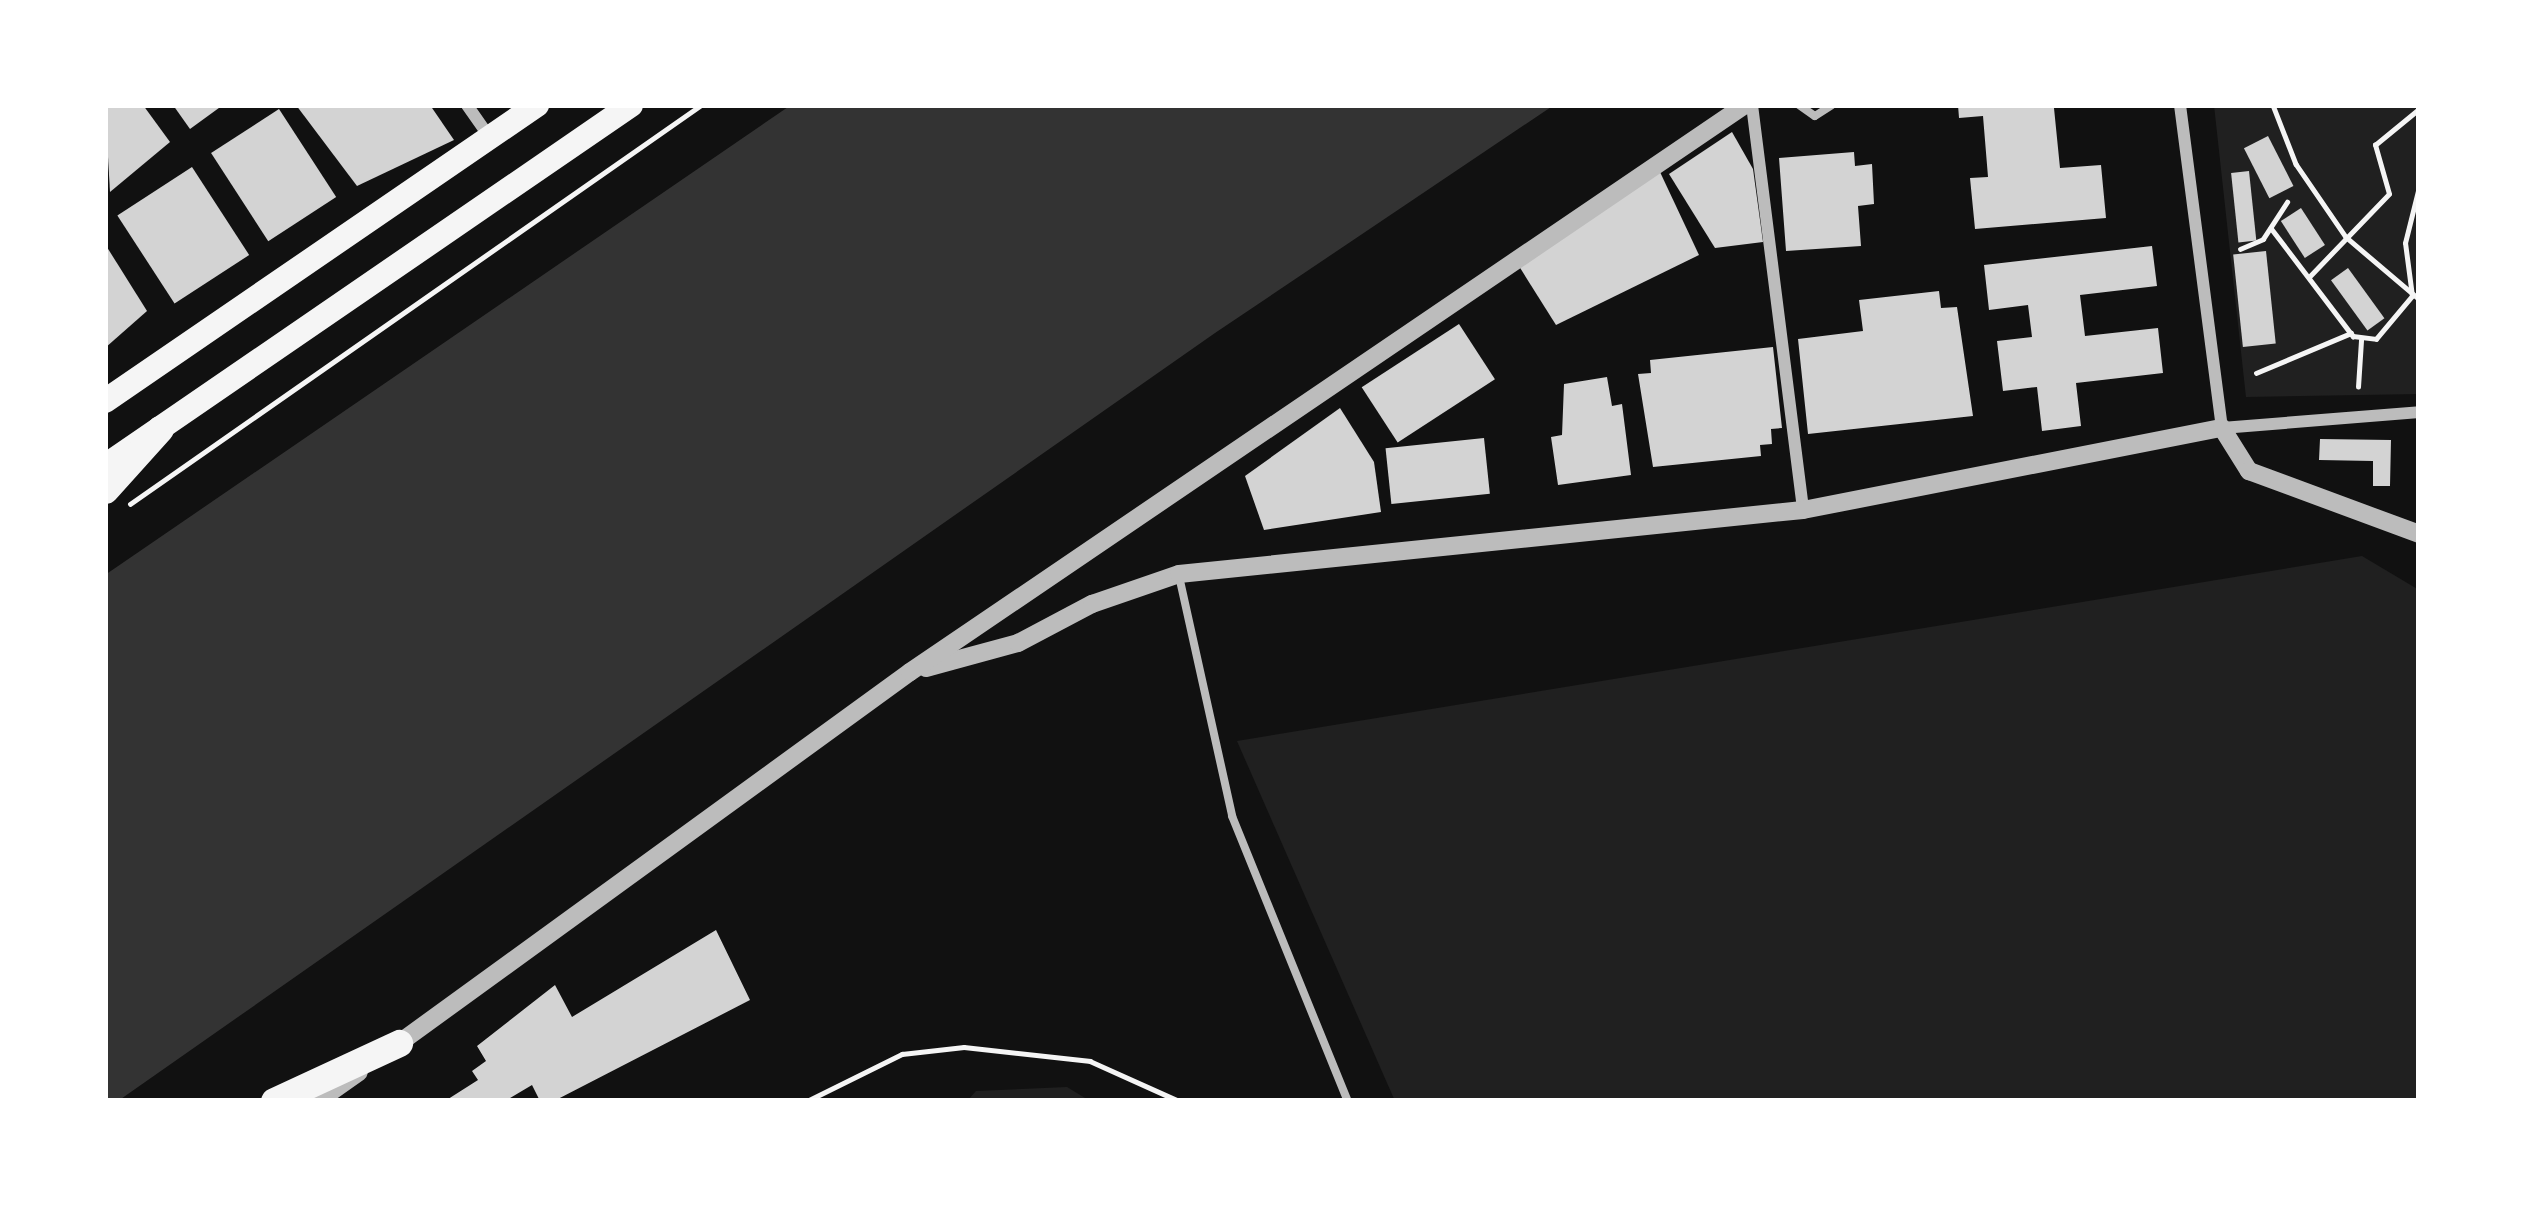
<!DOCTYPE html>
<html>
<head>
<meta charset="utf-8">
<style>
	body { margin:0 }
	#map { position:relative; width:2524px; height:1206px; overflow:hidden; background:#111; font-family:Mulish,sans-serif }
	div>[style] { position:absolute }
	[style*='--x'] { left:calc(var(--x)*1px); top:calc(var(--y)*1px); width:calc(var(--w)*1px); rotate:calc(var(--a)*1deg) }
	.green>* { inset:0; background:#202020 }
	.water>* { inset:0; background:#333 }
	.building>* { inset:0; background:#d3d3d3; transform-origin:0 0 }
	.path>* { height:4.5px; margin:-2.25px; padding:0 2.25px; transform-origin:2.25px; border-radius:2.25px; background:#f5f5f5 }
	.service>* { height:8px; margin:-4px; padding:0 4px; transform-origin:4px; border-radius:4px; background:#bcbcbc }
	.minor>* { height:12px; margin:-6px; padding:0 6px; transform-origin:6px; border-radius:6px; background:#bcbcbc }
	.tertiary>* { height:18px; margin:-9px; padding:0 9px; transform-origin:9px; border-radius:9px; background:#bcbcbc }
	.primary>* { height:24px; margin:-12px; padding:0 12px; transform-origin:12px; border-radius:12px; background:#f5f5f5 }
	.motorway>* { height:27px; margin:-13.5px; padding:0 13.5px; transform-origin:13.5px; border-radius:13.5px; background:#f5f5f5 }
	span { translate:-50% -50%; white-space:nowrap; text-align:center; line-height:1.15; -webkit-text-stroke:9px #fff; paint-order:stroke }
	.frame { position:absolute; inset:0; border:108px solid #fff; pointer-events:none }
</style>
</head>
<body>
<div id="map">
	<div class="green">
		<i style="clip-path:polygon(2214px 105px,2419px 105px,2419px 394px,2246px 397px)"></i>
		<i style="clip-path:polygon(2362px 556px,2419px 590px,2419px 1101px,1395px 1101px,1237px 741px)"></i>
		<i style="clip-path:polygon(1067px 1087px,1090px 1101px,967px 1101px,976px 1091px)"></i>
	</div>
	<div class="water">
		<i style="clip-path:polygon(791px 105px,1554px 105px,1215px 333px,118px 1101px,105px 1101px,105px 575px)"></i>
	</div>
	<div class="building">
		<i style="clip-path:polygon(105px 105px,143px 105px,170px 142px,110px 192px)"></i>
		<i style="clip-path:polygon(173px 105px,223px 105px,190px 129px)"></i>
		<i style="clip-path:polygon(296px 105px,430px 105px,454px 140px,357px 186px)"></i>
		<i style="clip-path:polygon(1958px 105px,2054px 108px,2060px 168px,2101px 165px,2106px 218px,1975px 229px,1970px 178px,1988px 177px,1983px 116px,1959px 118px)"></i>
		<i style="left:279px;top:109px;width:105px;height:81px;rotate:57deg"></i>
		<i style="clip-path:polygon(1732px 132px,1753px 169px,1763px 242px,1715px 248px,1669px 174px)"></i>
		<i style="left:2268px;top:136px;width:56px;height:27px;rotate:63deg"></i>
		<i style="clip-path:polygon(1854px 152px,1855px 166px,1872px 164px,1874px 204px,1858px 206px,1861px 246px,1786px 251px,1779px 158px)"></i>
		<i style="left:192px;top:167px;width:105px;height:89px;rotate:57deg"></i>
		<i style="left:2249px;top:171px;width:70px;height:18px;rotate:84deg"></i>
		<i style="clip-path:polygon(1660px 172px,1699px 255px,1556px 325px,1517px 263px)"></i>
		<i style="left:2301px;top:208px;width:44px;height:24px;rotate:57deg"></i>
		<i style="clip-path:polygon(105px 244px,147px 311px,105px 348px)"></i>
		<i style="clip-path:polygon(2152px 246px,2157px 286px,2080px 295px,2085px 336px,2158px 328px,2163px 373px,2076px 383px,2081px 426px,2042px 431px,2037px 387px,2003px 391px,1997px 341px,2032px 337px,2028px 305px,1989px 310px,1984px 265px)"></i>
		<i style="left:2266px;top:251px;width:93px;height:33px;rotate:84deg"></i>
		<i style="left:2348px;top:268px;width:62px;height:21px;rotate:54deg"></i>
		<i style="clip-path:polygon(1939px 291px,1941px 308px,1957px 307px,1973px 416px,1808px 434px,1798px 339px,1863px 331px,1859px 300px)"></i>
		<i style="left:1459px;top:324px;width:66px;height:116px;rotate:57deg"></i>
		<i style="clip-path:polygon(1773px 347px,1782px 428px,1771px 429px,1772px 444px,1760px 445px,1761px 456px,1653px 467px,1638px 374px,1651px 373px,1650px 360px)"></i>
		<i style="clip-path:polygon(1607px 377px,1612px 406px,1622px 404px,1631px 475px,1558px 485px,1551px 437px,1562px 435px,1564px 384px)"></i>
		<i style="clip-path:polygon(1340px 408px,1374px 462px,1381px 512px,1264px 530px,1245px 476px)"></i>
		<i style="left:1484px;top:438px;width:56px;height:99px;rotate:84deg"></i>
		<i style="clip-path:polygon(2320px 439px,2391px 440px,2390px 486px,2373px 486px,2373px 461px,2319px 460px)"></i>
		<i style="clip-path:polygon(716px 930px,750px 1000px,554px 1101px,540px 1101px,532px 1085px,505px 1101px,445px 1101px,478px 1080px,472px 1071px,486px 1061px,477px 1046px,555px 985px,572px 1017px)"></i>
	</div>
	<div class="path">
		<i style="--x:2273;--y:105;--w:63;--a:68.7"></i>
		<i style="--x:2296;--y:164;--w:88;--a:55.6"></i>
		<i style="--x:2346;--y:237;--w:96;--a:40.3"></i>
		<i style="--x:2271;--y:228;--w:136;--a:52.8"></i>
		<i style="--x:2353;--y:336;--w:23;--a:7"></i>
		<i style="--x:2376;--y:339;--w:56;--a:-50.1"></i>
		<i style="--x:2412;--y:296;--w:53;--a:-97.5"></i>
		<i style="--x:2405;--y:243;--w:58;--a:-76"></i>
		<i style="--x:2240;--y:249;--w:25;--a:-23"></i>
		<i style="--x:2263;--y:239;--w:44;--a:-57"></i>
		<i style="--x:2309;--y:277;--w:115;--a:-46.1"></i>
		<i style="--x:2389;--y:194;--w:51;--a:-105.9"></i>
		<i style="--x:2375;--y:145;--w:57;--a:-39.3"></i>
		<i style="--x:2256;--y:373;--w:103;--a:-22.8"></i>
		<i style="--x:2358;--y:387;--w:47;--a:-86.3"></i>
		<i style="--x:130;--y:504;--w:697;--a:-34.94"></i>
		<i style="--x:807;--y:1101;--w:106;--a:-26.3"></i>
		<i style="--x:902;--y:1054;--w:62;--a:-6.4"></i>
		<i style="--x:964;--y:1047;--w:127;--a:6.3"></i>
		<i style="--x:1090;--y:1061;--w:98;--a:24.2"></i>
	</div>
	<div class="service">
		<i style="--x:1799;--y:105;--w:19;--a:35"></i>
		<i style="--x:1815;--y:116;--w:20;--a:-33"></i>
		<i style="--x:1179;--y:576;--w:246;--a:77.5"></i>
		<i style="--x:1232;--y:816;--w:308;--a:67.9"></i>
	</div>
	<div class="minor">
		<i style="--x:467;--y:105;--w:38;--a:55"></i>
		<i style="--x:1752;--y:105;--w:408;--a:82.8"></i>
		<i style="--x:2180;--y:105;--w:326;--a:82.6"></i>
		<i style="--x:2222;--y:428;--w:198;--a:-4.6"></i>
	</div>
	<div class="tertiary">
		<i style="--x:926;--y:668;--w:95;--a:-15.2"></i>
		<i style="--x:1018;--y:643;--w:84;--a:-27.8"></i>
		<i style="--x:1092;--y:604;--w:92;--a:-19"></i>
		<i style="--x:1179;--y:574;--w:627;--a:-5.86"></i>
		<i style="--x:1803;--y:510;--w:427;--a:-11.1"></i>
		<i style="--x:2222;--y:428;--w:51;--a:57.9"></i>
		<i style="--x:2249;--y:471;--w:181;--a:20.3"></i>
		<i style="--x:391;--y:1049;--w:641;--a:-35.99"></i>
		<i style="--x:910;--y:672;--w:1009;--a:-34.18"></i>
		<i style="--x:318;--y:1101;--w:50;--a:-35.3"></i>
	</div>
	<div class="primary">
		<i style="--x:105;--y:401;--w:524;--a:-34.42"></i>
		<i style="--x:105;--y:466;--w:638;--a:-34.46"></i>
	</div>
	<div class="motorway">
		<i style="--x:105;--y:490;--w:82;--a:-48"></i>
		<i style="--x:274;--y:1101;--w:138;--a:-24.9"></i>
	</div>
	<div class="frame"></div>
</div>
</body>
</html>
